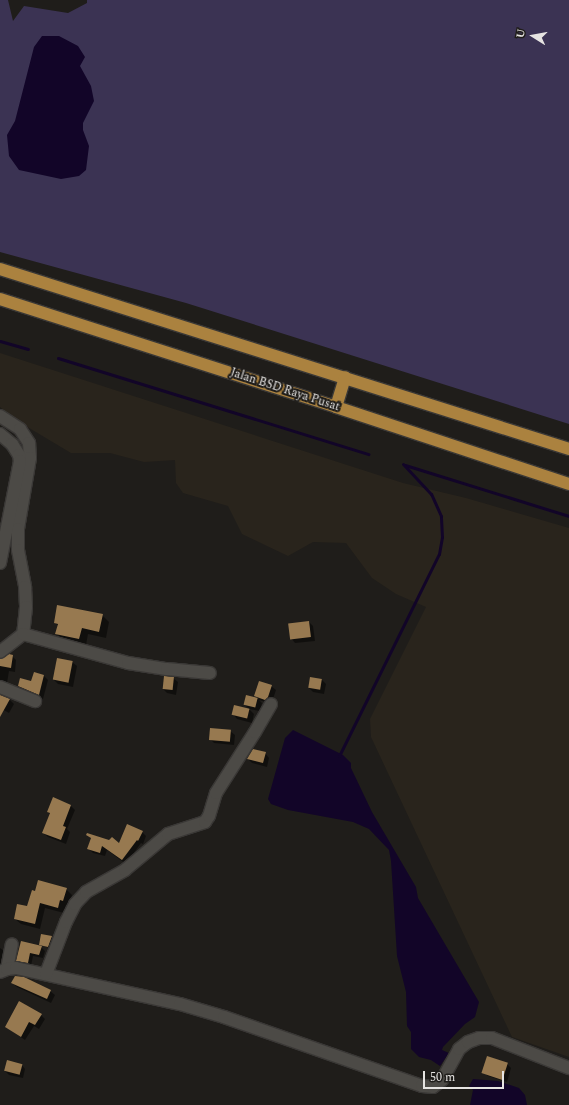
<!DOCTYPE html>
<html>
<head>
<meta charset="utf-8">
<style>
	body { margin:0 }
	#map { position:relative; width:569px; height:1105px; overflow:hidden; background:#1f1d1a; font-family:Spectral,serif }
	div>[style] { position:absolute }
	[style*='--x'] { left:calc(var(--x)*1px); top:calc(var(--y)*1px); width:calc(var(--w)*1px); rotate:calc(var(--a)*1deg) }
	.built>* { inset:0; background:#29241c }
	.green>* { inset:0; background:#3b3353 }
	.water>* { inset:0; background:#120528 }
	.shadow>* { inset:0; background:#0007 }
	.stream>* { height:3px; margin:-1.5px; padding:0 1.5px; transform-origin:1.5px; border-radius:1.5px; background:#120528 }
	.building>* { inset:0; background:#977950; transform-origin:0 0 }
	.roads { filter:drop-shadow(1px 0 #3a3836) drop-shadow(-1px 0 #3a3836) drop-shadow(0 1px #3a3836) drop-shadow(0 -1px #3a3836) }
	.minor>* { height:12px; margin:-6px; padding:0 6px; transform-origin:6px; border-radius:6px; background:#4c4a46 }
	.major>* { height:12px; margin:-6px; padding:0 6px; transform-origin:6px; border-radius:6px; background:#ab823f }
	span { translate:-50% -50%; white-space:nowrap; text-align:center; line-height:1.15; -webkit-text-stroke:4px #1f1d1a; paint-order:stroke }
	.street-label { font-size:12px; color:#e6e4e2 }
	.north { position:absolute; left:513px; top:16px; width:40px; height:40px; -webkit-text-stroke:3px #1f1d1a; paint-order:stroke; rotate:281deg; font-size:11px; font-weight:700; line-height:16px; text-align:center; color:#e6e4e2 }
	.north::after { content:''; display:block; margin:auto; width:14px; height:18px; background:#e6e4e2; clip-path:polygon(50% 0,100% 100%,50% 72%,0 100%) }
	.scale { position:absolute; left:423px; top:1071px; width:81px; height:18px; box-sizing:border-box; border:2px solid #e6e4e2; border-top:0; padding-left:5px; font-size:12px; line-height:14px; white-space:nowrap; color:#e6e4e2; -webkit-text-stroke:3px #1f1d1a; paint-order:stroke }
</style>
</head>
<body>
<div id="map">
	<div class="built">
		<i style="clip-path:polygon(0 353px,403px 483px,466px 498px,569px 528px,569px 1057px,512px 1037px,371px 737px,370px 719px,426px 607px,396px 594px,372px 578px,346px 543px,313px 542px,288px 556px,242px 534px,228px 506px,183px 493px,176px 483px,175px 460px,144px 462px,110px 453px,71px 453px,19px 422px,0 407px)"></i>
	</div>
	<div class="green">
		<i style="clip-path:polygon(0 0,8px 0,13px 21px,24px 6px,68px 13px,87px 3px,87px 0,569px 0,569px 424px,186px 303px,0 252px)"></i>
	</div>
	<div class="water">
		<i style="clip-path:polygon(42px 36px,59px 36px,78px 46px,85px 57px,80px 66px,91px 86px,94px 101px,83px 123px,83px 130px,89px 146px,86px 170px,79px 176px,61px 179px,19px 170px,9px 156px,7px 135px,15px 121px,34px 47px)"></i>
		<i style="clip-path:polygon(293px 730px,343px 755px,351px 763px,351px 768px,372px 812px,416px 887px,418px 898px,479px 1002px,475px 1017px,465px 1024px,443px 1047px,442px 1050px,449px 1053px,440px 1066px,431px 1060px,419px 1057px,411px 1049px,411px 1032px,407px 1026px,406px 992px,397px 956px,391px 861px,389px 850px,369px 829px,353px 822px,288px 810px,271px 804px,268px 799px,285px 738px)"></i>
		<i style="clip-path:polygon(473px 1079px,498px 1081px,519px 1088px,525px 1095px,527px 1105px,470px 1105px,473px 1090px,469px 1086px)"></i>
	</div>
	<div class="shadow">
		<i style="clip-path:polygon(102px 615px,109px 622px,106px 638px,88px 634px,86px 645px,63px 640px,57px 634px,58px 626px,55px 622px)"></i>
		<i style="clip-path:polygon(309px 622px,313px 626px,315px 641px,295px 643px,291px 638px)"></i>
		<i style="clip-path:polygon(12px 656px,16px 660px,15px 672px,9px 671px,7px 683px,0 681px,0 660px)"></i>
		<i style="clip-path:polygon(72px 662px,77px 666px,73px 687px,58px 684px,54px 680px)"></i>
		<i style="clip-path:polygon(44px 676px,48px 680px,43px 699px,24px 690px,19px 686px)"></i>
		<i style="clip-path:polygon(173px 678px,178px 682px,176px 695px,167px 693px,163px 689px)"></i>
		<i style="clip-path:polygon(322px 680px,326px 684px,324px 694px,313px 692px,309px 688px)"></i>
		<i style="clip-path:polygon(271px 686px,276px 690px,272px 702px,270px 703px,259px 700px,262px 703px,260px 711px,249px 709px,254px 714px,252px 723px,237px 719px,233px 714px,235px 706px,250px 710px,245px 705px,246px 696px,259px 699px,256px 696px)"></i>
		<i style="clip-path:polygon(0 696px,10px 700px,14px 704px,9px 713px,0 708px)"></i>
		<i style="clip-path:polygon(230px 731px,235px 735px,234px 745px,214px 743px,210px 739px)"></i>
		<i style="clip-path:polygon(265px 753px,269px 758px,267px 767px,252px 763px,248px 759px)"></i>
		<i style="clip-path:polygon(71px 806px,75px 810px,67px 829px,70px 832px,66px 844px,48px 837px,43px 833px,50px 814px,48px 812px)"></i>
		<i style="clip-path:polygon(142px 832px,146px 836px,143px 844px,141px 843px,126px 864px,107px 850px,105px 856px,93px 853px,88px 848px,91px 838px,87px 835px,120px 844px)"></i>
		<i style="clip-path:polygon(66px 889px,72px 895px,69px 906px,66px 905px,64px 913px,45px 908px,40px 929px,21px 924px,15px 919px,28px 907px,36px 892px)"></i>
		<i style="clip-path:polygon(42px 935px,54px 939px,50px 948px,40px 945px)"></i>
		<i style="clip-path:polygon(22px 943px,41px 947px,45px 951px,43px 958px,33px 956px,31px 966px,21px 964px,17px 960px)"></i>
		<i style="clip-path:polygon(0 948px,7px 953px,0 970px)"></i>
		<i style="clip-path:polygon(12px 983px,50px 991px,55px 995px,51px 1003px,17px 987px)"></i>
		<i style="clip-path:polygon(41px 1015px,45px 1019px,39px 1029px,34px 1026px,25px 1040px,6px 1027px)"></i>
		<i style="clip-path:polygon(21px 1064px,25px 1069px,23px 1078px,9px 1075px,5px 1071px)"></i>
		<i style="clip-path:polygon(507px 1064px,511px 1068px,507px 1082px,488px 1076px,483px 1072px)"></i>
	</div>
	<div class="stream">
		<i style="--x:0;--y:341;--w:29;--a:16"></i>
		<i style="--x:58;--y:358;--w:325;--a:17.2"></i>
		<i style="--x:405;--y:465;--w:172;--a:17.3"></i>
		<i style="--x:339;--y:756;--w:225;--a:-63.7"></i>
		<i style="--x:439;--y:554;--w:17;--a:-80"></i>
		<i style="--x:442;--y:537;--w:21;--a:-93"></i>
		<i style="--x:441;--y:516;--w:24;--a:-114"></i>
		<i style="--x:431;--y:494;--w:41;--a:-133"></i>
	</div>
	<div class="building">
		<i style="clip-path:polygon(57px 605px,103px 614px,99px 632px,82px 628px,79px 639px,55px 634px,58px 624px,54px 623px)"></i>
		<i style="left:309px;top:621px;width:16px;height:21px;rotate:83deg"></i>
		<i style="clip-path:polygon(9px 654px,13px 655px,11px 668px,0 666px,0 659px)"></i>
		<i style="left:57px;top:658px;width:16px;height:22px;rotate:11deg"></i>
		<i style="clip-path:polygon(34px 672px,44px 675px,39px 695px,18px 686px,20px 678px,31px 681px)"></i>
		<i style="left:164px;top:676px;width:10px;height:13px;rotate:6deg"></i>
		<i style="left:310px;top:677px;width:12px;height:11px;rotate:9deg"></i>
		<i style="clip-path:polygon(259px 681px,272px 685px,268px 697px,265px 700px,254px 696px)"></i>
		<i style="clip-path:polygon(0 695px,10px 699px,0 717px)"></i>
		<i style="left:246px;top:695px;width:12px;height:10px;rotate:14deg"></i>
		<i style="left:234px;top:705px;width:16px;height:10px;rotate:14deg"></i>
		<i style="left:210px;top:728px;width:21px;height:12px;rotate:5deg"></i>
		<i style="clip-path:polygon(253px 749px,266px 752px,263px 763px,247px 759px)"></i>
		<i style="clip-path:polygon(53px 797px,71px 805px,63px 826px,66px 827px,61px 840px,42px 833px,50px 813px,47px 812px)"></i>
		<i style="clip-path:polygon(127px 824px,143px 831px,138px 841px,137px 840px,122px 860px,102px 846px,100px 853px,87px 849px,91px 838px,86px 835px,87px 833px,109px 840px,112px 837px,119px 843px)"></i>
		<i style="clip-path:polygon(38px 880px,67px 888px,63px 901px,60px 900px,58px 908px,40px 903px,35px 924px,14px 919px,17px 904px,27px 906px,32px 890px,35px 891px)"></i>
		<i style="clip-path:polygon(41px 934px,52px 936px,48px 947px,39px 945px)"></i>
		<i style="clip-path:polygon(21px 941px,42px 946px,39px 955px,30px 953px,28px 963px,16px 961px)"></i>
		<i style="clip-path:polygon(15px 976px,24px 977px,51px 990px,47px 999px,11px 983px)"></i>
		<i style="clip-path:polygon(19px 1001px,42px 1014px,35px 1025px,29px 1022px,21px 1037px,5px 1027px)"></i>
		<i style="left:487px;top:1056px;width:22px;height:18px;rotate:18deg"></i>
		<i style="left:7px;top:1060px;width:16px;height:11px;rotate:15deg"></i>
	</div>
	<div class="roads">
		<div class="minor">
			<i style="--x:0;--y:416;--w:24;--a:33"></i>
			<i style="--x:20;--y:429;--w:17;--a:57"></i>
			<i style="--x:29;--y:443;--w:15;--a:86"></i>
			<i style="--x:30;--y:458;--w:72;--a:99.6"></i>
			<i style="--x:18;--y:529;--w:21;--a:90"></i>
			<i style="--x:18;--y:550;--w:38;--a:79"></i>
			<i style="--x:25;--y:587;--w:20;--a:87"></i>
			<i style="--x:26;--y:607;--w:27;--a:96"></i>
			<i style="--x:23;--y:634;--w:29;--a:142"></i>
			<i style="--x:0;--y:434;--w:16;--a:40"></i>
			<i style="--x:12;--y:444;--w:13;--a:58"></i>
			<i style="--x:19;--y:455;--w:6;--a:81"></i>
			<i style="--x:20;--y:461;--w:104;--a:101.1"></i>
			<i style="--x:23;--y:634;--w:109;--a:15.4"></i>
			<i style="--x:128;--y:663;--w:39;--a:9"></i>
			<i style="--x:167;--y:669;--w:43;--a:5.3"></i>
			<i style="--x:0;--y:687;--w:38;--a:22"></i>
			<i style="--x:7;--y:969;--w:25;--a:-79"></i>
			<i style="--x:0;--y:972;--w:8;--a:-23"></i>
			<i style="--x:7;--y:969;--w:9;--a:-6"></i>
			<i style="--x:16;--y:968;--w:168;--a:12.4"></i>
			<i style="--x:180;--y:1004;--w:46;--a:16.5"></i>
			<i style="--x:224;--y:1017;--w:210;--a:19.2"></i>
			<i style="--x:422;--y:1086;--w:11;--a:5"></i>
			<i style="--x:433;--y:1087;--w:11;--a:-38"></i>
			<i style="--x:442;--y:1080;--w:35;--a:-61"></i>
			<i style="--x:459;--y:1049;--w:11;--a:-38"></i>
			<i style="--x:468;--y:1042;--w:12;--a:-20"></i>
			<i style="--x:479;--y:1038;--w:13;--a:0"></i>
			<i style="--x:492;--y:1038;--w:83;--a:21.3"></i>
			<i style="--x:46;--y:974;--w:56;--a:-69"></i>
			<i style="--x:66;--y:922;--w:20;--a:-63"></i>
			<i style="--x:75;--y:904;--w:16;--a:-47"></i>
			<i style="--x:86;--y:892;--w:45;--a:-29.4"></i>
			<i style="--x:125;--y:870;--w:56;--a:-39.9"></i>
			<i style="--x:168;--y:834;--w:39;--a:-18"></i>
			<i style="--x:205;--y:822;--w:7;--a:-56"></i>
			<i style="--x:209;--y:816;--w:24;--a:-73"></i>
			<i style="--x:216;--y:793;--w:72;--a:-57.4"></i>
			<i style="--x:255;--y:732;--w:32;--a:-60"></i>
		</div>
		<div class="major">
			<i style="--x:0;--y:269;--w:597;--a:17.55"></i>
			<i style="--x:0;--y:299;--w:353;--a:17.8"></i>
			<i style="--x:336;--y:407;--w:245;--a:18.3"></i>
			<i style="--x:336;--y:407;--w:31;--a:-73"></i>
		</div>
	</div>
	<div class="street-label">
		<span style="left:285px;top:390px;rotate:18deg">Jalan BSD Raya Pusat</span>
	</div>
	<div class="north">U</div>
	<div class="scale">50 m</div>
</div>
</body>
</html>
